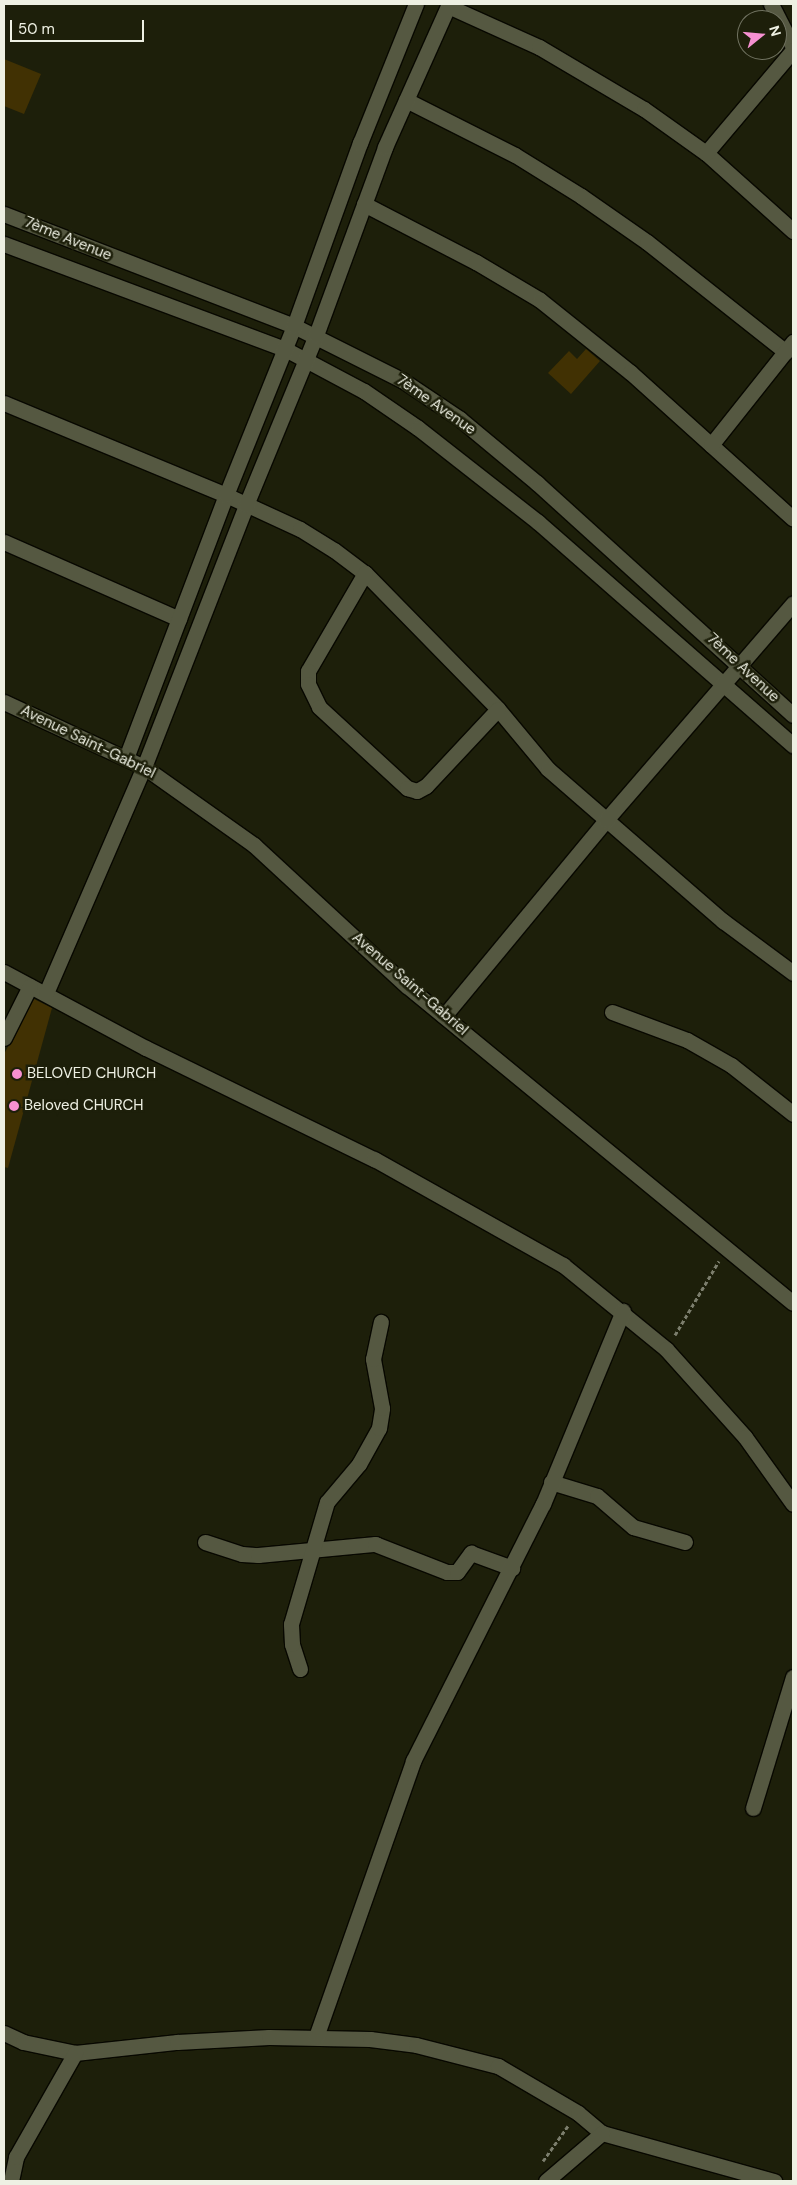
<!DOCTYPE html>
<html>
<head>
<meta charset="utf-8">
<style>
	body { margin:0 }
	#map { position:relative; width:797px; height:2185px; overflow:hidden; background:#1d1f0a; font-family:"DM Sans",sans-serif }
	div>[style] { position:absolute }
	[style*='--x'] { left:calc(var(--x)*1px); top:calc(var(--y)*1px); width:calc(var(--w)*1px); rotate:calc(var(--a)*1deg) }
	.building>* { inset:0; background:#413103 }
	.path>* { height:3px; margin-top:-1.5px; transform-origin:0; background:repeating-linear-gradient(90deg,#7c7e6d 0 4px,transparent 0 6.5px) }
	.roads { filter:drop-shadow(1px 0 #080800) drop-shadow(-1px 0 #080800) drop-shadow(0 1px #080800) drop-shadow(0 -1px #080800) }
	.minor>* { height:15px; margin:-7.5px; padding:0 7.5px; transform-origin:7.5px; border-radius:7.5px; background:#555841 }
	.dots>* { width:14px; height:14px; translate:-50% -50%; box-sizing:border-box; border:2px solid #1d1f0a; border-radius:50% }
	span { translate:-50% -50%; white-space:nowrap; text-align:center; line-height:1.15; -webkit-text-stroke:5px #1d1f0a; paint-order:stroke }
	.street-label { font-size:15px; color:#eef0e3 }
	.poi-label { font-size:15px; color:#eef0e3 }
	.left { translate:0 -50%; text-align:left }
	.frame { position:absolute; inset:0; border:5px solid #eef0e3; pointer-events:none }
	.north { position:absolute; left:737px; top:10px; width:50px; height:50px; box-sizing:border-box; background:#1d1f0a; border:1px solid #717361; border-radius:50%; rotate:73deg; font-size:14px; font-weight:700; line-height:20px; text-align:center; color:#eef0e3 }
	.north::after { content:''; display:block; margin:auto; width:18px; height:22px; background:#f590d1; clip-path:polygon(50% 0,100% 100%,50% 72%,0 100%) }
	.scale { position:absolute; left:10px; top:20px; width:134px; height:22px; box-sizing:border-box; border:2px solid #eef0e3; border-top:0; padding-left:6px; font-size:15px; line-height:18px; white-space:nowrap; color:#eef0e3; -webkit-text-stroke:4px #1d1f0a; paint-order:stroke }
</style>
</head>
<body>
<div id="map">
	<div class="building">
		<i style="clip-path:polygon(4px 59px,41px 74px,24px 114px,4px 106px)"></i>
		<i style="clip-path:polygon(586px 349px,600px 361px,571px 394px,548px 373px,569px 351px,577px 359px)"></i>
		<i style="clip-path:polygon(34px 999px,52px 1008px,8px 1168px,4px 1167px,4px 1054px)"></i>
	</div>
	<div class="path">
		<i style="--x:675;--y:1335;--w:86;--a:-59.3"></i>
		<i style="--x:543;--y:2161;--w:43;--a:-54.5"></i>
	</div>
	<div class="roads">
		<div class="minor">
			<i style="--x:771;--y:4;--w:48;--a:62.9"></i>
			<i style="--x:448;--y:6;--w:100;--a:24.3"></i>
			<i style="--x:539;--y:47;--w:122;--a:30.6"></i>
			<i style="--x:644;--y:109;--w:76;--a:35.4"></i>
			<i style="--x:706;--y:153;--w:117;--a:41.9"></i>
			<i style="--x:406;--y:100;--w:122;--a:26.8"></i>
			<i style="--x:515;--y:155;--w:78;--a:31.8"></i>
			<i style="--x:581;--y:196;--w:80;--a:34.9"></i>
			<i style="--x:647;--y:242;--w:177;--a:38.4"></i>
			<i style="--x:706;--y:153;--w:135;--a:-49.8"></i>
			<i style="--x:364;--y:204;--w:126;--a:27.4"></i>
			<i style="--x:476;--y:262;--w:74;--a:30.7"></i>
			<i style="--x:540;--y:300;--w:115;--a:38.7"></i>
			<i style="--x:630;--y:372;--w:219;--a:42"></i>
			<i style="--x:4;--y:214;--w:311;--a:21.1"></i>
			<i style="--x:294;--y:326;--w:121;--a:26.6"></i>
			<i style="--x:402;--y:380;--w:70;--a:33.9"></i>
			<i style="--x:460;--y:419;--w:100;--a:39.7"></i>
			<i style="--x:537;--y:483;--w:345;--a:42.2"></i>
			<i style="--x:4;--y:244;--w:300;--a:20.5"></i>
			<i style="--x:285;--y:349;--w:89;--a:28"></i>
			<i style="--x:364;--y:391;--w:65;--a:34.4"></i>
			<i style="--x:418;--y:428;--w:152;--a:38.1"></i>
			<i style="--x:538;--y:522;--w:339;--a:41.2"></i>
			<i style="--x:4;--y:403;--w:240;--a:22.5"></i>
			<i style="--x:226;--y:495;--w:81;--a:24.7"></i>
			<i style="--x:300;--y:529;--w:40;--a:32"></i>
			<i style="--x:334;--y:550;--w:39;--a:37"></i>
			<i style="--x:365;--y:573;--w:190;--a:45.6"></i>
			<i style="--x:498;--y:709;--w:78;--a:50.2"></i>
			<i style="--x:548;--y:769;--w:232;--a:41"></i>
			<i style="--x:723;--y:921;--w:87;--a:36.6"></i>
			<i style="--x:711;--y:445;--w:132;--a:-51.5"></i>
			<i style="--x:4;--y:542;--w:191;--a:23.7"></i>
			<i style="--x:365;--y:573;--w:113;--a:120.2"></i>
			<i style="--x:308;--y:671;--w:13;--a:90"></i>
			<i style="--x:308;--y:684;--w:25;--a:64"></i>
			<i style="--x:319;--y:707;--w:120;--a:42.6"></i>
			<i style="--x:407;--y:788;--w:10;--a:17"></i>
			<i style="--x:417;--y:791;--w:10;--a:-29"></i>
			<i style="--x:426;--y:786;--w:105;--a:-46.9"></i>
			<i style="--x:4;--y:702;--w:154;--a:24.9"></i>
			<i style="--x:144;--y:767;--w:135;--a:35.3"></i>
			<i style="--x:254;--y:845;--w:208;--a:42.7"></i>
			<i style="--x:407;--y:986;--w:499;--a:39.4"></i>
			<i style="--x:126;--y:758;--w:281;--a:-69.2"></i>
			<i style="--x:226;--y:495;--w:182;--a:-68.1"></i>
			<i style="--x:294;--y:326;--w:195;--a:-70.2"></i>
			<i style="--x:360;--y:143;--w:150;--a:-68.1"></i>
			<i style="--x:4;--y:972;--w:161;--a:28.2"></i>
			<i style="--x:146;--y:1048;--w:254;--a:26"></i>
			<i style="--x:374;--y:1159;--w:217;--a:29.3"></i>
			<i style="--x:563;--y:1265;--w:133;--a:39.2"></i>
			<i style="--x:666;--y:1349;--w:118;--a:48.1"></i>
			<i style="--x:745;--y:1437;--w:82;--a:54.4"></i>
			<i style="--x:46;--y:993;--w:246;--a:-66.6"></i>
			<i style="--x:144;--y:767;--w:281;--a:-68.7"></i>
			<i style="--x:246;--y:505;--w:184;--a:-67.6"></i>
			<i style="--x:316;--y:335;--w:200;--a:-69.8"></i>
			<i style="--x:385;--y:147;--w:157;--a:-65.9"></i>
			<i style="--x:612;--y:1012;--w:80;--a:20.5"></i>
			<i style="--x:687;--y:1040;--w:51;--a:29.6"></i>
			<i style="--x:731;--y:1065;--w:79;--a:38.3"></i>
			<i style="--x:444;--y:1016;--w:254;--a:-50.4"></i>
			<i style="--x:606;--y:820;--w:286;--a:-49.2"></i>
			<i style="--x:4;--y:1038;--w:58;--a:-63.4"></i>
			<i style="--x:551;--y:1482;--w:48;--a:16.9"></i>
			<i style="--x:597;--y:1496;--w:48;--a:40.7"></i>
			<i style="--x:633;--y:1527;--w:54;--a:16.1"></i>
			<i style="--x:205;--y:1542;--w:39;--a:18"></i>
			<i style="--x:242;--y:1554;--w:16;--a:4"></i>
			<i style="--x:258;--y:1555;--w:118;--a:-5.4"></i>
			<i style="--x:375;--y:1544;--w:77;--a:21.3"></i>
			<i style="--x:447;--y:1572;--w:10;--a:0"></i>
			<i style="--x:457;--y:1572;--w:24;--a:-54"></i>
			<i style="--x:471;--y:1553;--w:44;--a:20.1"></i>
			<i style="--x:300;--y:1669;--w:26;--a:-108"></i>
			<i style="--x:292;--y:1644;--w:20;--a:-93"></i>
			<i style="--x:291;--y:1624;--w:127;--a:-73.6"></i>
			<i style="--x:327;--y:1502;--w:50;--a:-49.9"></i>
			<i style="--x:359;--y:1464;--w:41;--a:-60.9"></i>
			<i style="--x:379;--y:1428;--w:20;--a:-81"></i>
			<i style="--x:382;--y:1408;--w:50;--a:-100.4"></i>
			<i style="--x:373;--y:1359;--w:38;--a:-78"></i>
			<i style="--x:753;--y:1808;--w:137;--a:-73"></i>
			<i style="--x:4;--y:2033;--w:21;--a:25"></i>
			<i style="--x:23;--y:2042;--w:53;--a:11.9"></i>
			<i style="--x:75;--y:2053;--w:103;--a:-6.2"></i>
			<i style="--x:177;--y:2042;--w:92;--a:-3.1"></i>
			<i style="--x:269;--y:2037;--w:101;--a:1.1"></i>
			<i style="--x:370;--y:2039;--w:46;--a:7.4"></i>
			<i style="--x:416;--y:2045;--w:85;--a:14.4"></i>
			<i style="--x:498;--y:2066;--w:93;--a:30.4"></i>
			<i style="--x:578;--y:2113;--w:31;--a:40"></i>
			<i style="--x:602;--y:2133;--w:179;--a:15.6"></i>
			<i style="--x:316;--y:2037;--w:293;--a:-70.6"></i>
			<i style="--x:413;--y:1761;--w:288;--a:-63.2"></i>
			<i style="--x:543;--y:1504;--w:209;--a:-67.5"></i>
			<i style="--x:11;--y:2181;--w:25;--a:-78"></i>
			<i style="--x:16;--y:2157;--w:120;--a:-60.4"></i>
			<i style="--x:546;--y:2181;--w:74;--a:-40.6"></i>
		</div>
	</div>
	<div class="dots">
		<i style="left:17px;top:1074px;background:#f590d1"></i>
		<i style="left:14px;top:1106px;background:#f590d1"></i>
	</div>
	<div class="street-label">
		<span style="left:68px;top:239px;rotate:22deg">7ème Avenue</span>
		<span style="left:436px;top:405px;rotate:35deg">7ème Avenue</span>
		<span style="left:743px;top:668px;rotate:43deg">7ème Avenue</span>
		<span style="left:88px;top:742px;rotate:26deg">Avenue Saint-Gabriel</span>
		<span style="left:410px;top:984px;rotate:41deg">Avenue Saint-Gabriel</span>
	</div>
	<div class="poi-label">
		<span class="left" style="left:27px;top:1074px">BELOVED CHURCH</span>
		<span class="left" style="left:24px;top:1106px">Beloved CHURCH</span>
	</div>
	<div class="frame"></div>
	<div class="north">N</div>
	<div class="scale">50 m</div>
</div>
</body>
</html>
